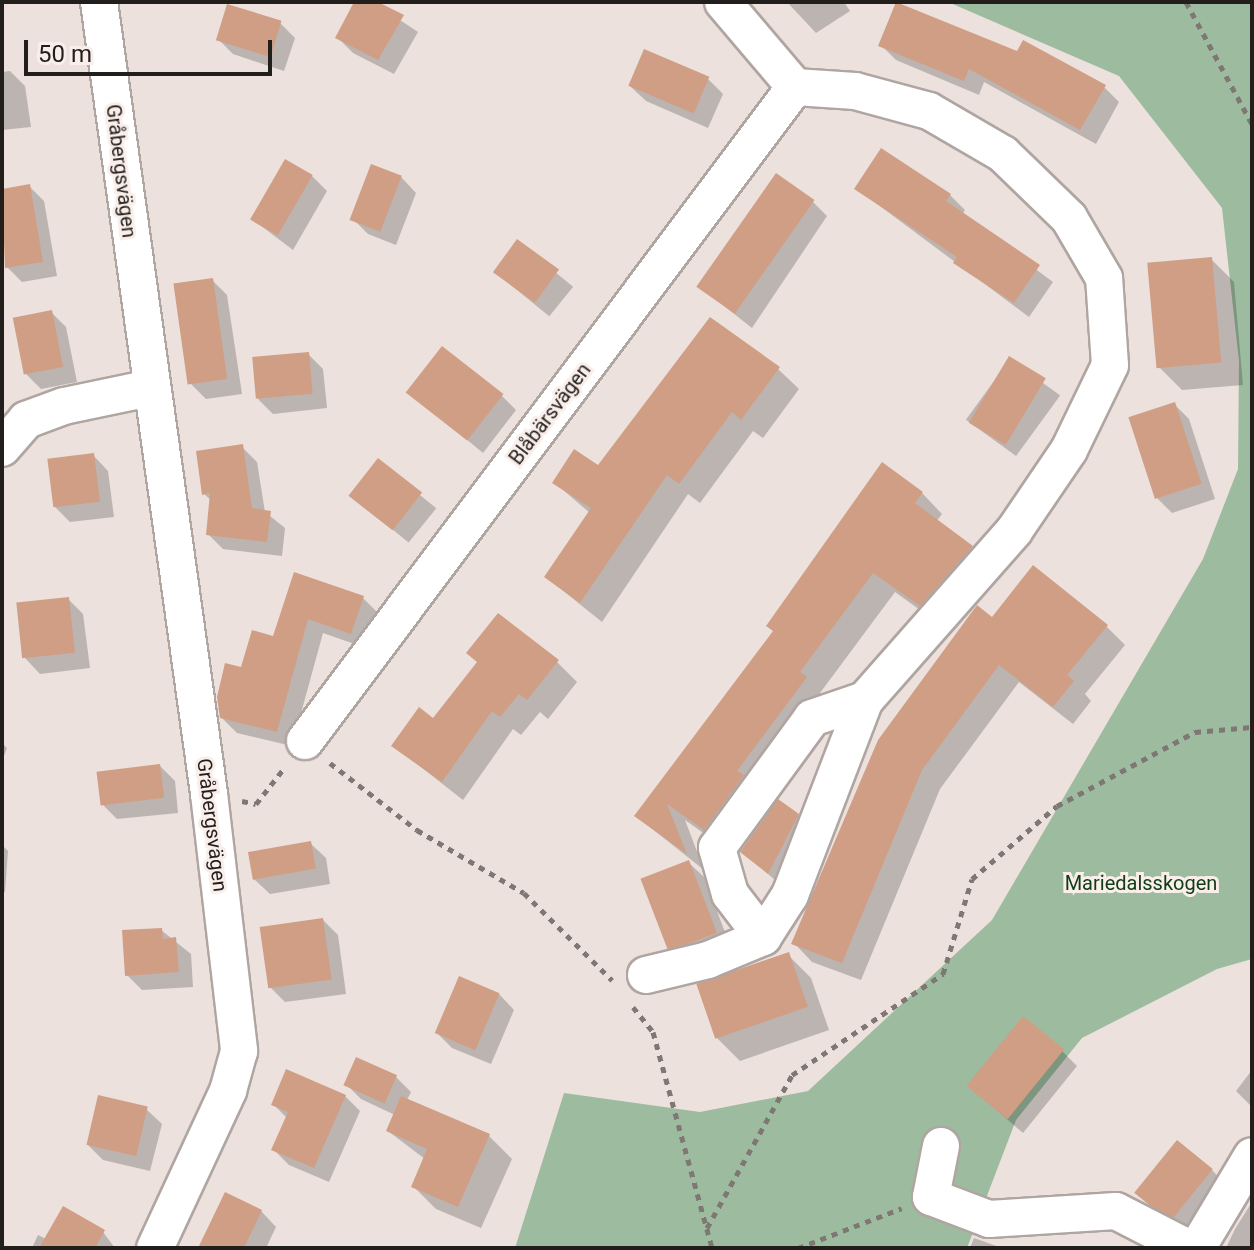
<!DOCTYPE html>
<html>
<head>
<meta charset="utf-8">
<style>
	body { margin:0 }
	#map { position:relative; width:1254px; height:1250px; overflow:hidden; background:#ece1dc; font-family:Roboto,sans-serif }
	div>[style] { position:absolute }
	[style*='--x'] { left:calc(var(--x)*1px); top:calc(var(--y)*1px); width:calc(var(--w)*1px); rotate:calc(var(--a)*1deg) }
	.green>* { inset:0; background:#9dbc9f }
	.shadow>* { inset:0; background:#0003; transform-origin:0 0 }
	.building>* { inset:0; background:#d09e85; transform-origin:0 0 }
	.path>* { height:5px; margin-top:-2.5px; transform-origin:0; background:repeating-linear-gradient(90deg,#7e7773 0 6px,transparent 0 12px) }
	.roads { filter:drop-shadow(2px 0 #afa5a1) drop-shadow(-2px 0 #afa5a1) drop-shadow(0 2px #afa5a1) drop-shadow(0 -2px #afa5a1) }
	.minor>* { height:36px; margin:-18px; padding:0 18px; transform-origin:18px; border-radius:18px; background:#fff }
	span { translate:-50% -50%; white-space:nowrap; text-align:center; line-height:1.15; -webkit-text-stroke:6px #f9eee9; paint-order:stroke }
	.street-label { font-size:20px; color:#221e1c }
	.park-label { font-size:20px; color:#0f3c17 }
	.frame { position:absolute; inset:0; border:4px solid #221e1c; pointer-events:none }
	.scale { position:absolute; left:24px; top:40px; width:248px; height:36px; box-sizing:border-box; border:4px solid #221e1c; border-top:0; padding-left:10px; font-size:24px; line-height:28px; white-space:nowrap; color:#221e1c; -webkit-text-stroke:6px #f9eee9; paint-order:stroke }
</style>
</head>
<body>
<div id="map">
	<div class="green">
		<i style="clip-path:polygon(948px 2px,1252px 2px,1252px 959px,1217px 969px,1082px 1038px,1016px 1120px,967px 1248px,515px 1248px,564px 1093px,700px 1112px,808px 1091px,992px 920px,1203px 559px,1238px 469px,1239px 361px,1222px 208px,1119px 76px)"></i>
	</div>
	<div class="shadow">
		<i style="clip-path:polygon(356px 2px,373px 2px,418px 32px,394px 74px,353px 53px,338px 38px)"></i>
		<i style="clip-path:polygon(787px 2px,844px 2px,850px 11px,816px 33px)"></i>
		<i style="clip-path:polygon(280px 23px,295px 38px,284px 71px,233px 54px,218px 39px)"></i>
		<i style="clip-path:polygon(881px 45px,1104px 87px,1119px 102px,1096px 144px,984px 82px,979px 95px,896px 60px)"></i>
		<i style="clip-path:polygon(10px 71px,25px 86px,31px 127px,2px 130px,2px 72px)"></i>
		<i style="clip-path:polygon(708px 79px,723px 94px,708px 128px,646px 101px,630px 86px)"></i>
		<i style="clip-path:polygon(312px 176px,327px 191px,293px 250px,252px 219px)"></i>
		<i style="clip-path:polygon(401px 177px,416px 193px,396px 245px,368px 234px,353px 219px)"></i>
		<i style="clip-path:polygon(29px 186px,44px 201px,57px 276px,22px 282px,7px 267px,2px 191px)"></i>
		<i style="clip-path:polygon(857px 189px,950px 195px,965px 210px,962px 215px,1053px 282px,1029px 317px)"></i>
		<i style="clip-path:polygon(812px 201px,827px 216px,752px 328px,700px 287px)"></i>
		<i style="left:518px;top:242px;width:71px;height:38px;rotate:39deg"></i>
		<i style="clip-path:polygon(1211px 259px,1234px 282px,1243px 385px,1182px 390px,1160px 368px)"></i>
		<i style="clip-path:polygon(212px 280px,227px 295px,242px 394px,206px 399px,191px 384px)"></i>
		<i style="clip-path:polygon(51px 312px,66px 327px,77px 382px,41px 389px,26px 374px)"></i>
		<i style="clip-path:polygon(308px 354px,323px 369px,327px 408px,273px 414px,258px 399px)"></i>
		<i style="left:1010px;top:359px;width:62px;height:75px;rotate:36deg"></i>
		<i style="clip-path:polygon(778px 369px,799px 389px,763px 438px,753px 431px,700px 503px,688px 494px,602px 622px,546px 577px,590px 513px,555px 483px,599px 468px)"></i>
		<i style="clip-path:polygon(408px 391px,501px 395px,516px 410px,483px 453px)"></i>
		<i style="clip-path:polygon(1174px 404px,1189px 419px,1215px 499px,1172px 513px,1157px 498px)"></i>
		<i style="clip-path:polygon(242px 447px,257px 462px,265px 512px,285px 528px,282px 556px,223px 549px,208px 534px,212px 501px,204px 494px)"></i>
		<i style="clip-path:polygon(93px 455px,108px 471px,114px 517px,70px 522px,55px 507px)"></i>
		<i style="left:378px;top:461px;width:75px;height:44px;rotate:39deg"></i>
		<i style="clip-path:polygon(922px 493px,942px 514px,936px 522px,992px 568px,941px 625px,895px 592px,820px 693px,826px 699px,726px 849px,685px 820px,704px 870px,636px 816px)"></i>
		<i style="clip-path:polygon(296px 575px,363px 598px,378px 613px,366px 648px,323px 633px,292px 746px,237px 733px,222px 718px,243px 669px,274px 638px)"></i>
		<i style="clip-path:polygon(68px 599px,83px 614px,90px 668px,40px 674px,25px 658px)"></i>
		<i style="clip-path:polygon(993px 620px,1106px 626px,1125px 645px,1085px 694px,1091px 701px,1073px 724px,1019px 682px,940px 789px,861px 980px,812px 962px,794px 943px)"></i>
		<i style="clip-path:polygon(557px 662px,577px 682px,548px 719px,540px 712px,521px 735px,513px 729px,463px 800px,394px 746px,434px 720px)"></i>
		<i style="clip-path:polygon(2px 743px,7px 748px,2px 761px)"></i>
		<i style="clip-path:polygon(160px 766px,175px 781px,178px 813px,117px 819px,102px 804px)"></i>
		<i style="clip-path:polygon(798px 815px,813px 830px,784px 888px,743px 852px)"></i>
		<i style="clip-path:polygon(310px 843px,326px 858px,330px 884px,270px 894px,254px 879px)"></i>
		<i style="clip-path:polygon(2px 845px,8px 851px,5px 892px,2px 892px)"></i>
		<i style="clip-path:polygon(688px 862px,704px 877px,731px 948px,685px 962px,670px 947px)"></i>
		<i style="clip-path:polygon(323px 920px,338px 935px,346px 994px,285px 1002px,270px 987px)"></i>
		<i style="clip-path:polygon(161px 930px,191px 954px,193px 987px,142px 990px,127px 975px)"></i>
		<i style="clip-path:polygon(788px 955px,811px 978px,829px 1030px,740px 1061px,717px 1038px)"></i>
		<i style="clip-path:polygon(499px 994px,514px 1010px,491px 1064px,452px 1048px,437px 1033px)"></i>
		<i style="clip-path:polygon(1062px 1051px,1077px 1066px,1023px 1133px,969px 1086px)"></i>
		<i style="clip-path:polygon(357px 1059px,396px 1077px,411px 1092px,407px 1100px,489px 1136px,512px 1159px,481px 1228px,436px 1209px,413px 1186px,425px 1159px,388px 1131px,395px 1115px,361px 1099px,346px 1084px)"></i>
		<i style="clip-path:polygon(1252px 1070px,1252px 1107px,1236px 1091px)"></i>
		<i style="clip-path:polygon(345px 1096px,360px 1111px,329px 1182px,289px 1165px,274px 1150px,287px 1118px,274px 1105px)"></i>
		<i style="clip-path:polygon(146px 1109px,162px 1124px,150px 1171px,103px 1160px,88px 1145px)"></i>
		<i style="clip-path:polygon(1212px 1170px,1227px 1186px,1189px 1231px,1136px 1193px)"></i>
		<i style="clip-path:polygon(1252px 1202px,1252px 1248px,1226px 1248px,1235px 1229px)"></i>
		<i style="clip-path:polygon(261px 1211px,276px 1227px,266px 1248px,200px 1248px)"></i>
		<i style="clip-path:polygon(103px 1232px,115px 1248px,32px 1248px,38px 1235px,46px 1239px)"></i>
		<i style="clip-path:polygon(974px 1238px,1002px 1248px,970px 1248px)"></i>
	</div>
	<div class="building">
		<i style="clip-path:polygon(354px 2px,378px 2px,404px 15px,378px 60px,335px 38px)"></i>
		<i style="clip-path:polygon(896px 2px,1017px 51px,1023px 40px,1106px 85px,1080px 130px,969px 69px,964px 81px,878px 46px)"></i>
		<i style="left:227px;top:4px;width:57px;height:38px;rotate:17deg"></i>
		<i style="left:644px;top:49px;width:71px;height:40px;rotate:23deg"></i>
		<i style="clip-path:polygon(881px 148px,951px 194px,946px 201px,1040px 265px,1014px 303px,953px 263px,957px 257px,854px 189px)"></i>
		<i style="left:285px;top:159px;width:32px;height:70px;rotate:30deg"></i>
		<i style="left:371px;top:164px;width:33px;height:60px;rotate:21deg"></i>
		<i style="left:776px;top:173px;width:47px;height:139px;rotate:35deg"></i>
		<i style="clip-path:polygon(30px 184px,43px 262px,5px 268px,2px 189px)"></i>
		<i style="left:517px;top:239px;width:52px;height:41px;rotate:36deg"></i>
		<i style="left:1212px;top:257px;width:106px;height:65px;rotate:85deg"></i>
		<i style="left:213px;top:278px;width:102px;height:40px;rotate:82deg"></i>
		<i style="left:52px;top:310px;width:58px;height:40px;rotate:79deg"></i>
		<i style="clip-path:polygon(710px 317px,780px 367px,741px 420px,732px 412px,679px 484px,667px 475px,580px 603px,544px 577px,591px 508px,552px 483px,574px 449px,598px 465px)"></i>
		<i style="left:442px;top:346px;width:78px;height:59px;rotate:38deg"></i>
		<i style="left:309px;top:352px;width:42px;height:57px;rotate:85deg"></i>
		<i style="left:1009px;top:356px;width:43px;height:78px;rotate:31deg"></i>
		<i style="left:1175px;top:402px;width:86px;height:49px;rotate:72deg"></i>
		<i style="clip-path:polygon(243px 444px,252px 508px,271px 511px,267px 542px,206px 535px,210px 493px,202px 495px,196px 451px)"></i>
		<i style="left:94px;top:453px;width:49px;height:47px;rotate:83deg"></i>
		<i style="left:378px;top:458px;width:56px;height:48px;rotate:38deg"></i>
		<i style="clip-path:polygon(882px 462px,923px 492px,915px 503px,973px 546px,920px 606px,873px 573px,800px 672px,807px 677px,737px 771px,744px 775px,704px 830px,667px 804px,687px 854px,634px 816px,773px 631px,766px 626px)"></i>
		<i style="clip-path:polygon(1033px 565px,1108px 625px,1067px 675px,1074px 681px,1053px 707px,999px 665px,922px 770px,842px 963px,791px 944px,878px 740px,977px 605px,992px 617px)"></i>
		<i style="clip-path:polygon(294px 572px,364px 596px,351px 634px,308px 619px,277px 732px,220px 718px,217px 697px,225px 663px,241px 667px,252px 630px,273px 636px)"></i>
		<i style="left:69px;top:597px;width:56px;height:53px;rotate:84deg"></i>
		<i style="clip-path:polygon(498px 613px,559px 660px,527px 700px,519px 694px,500px 717px,492px 711px,442px 782px,391px 746px,419px 707px,433px 718px,477px 662px,466px 653px)"></i>
		<i style="left:160px;top:764px;width:34px;height:64px;rotate:83deg"></i>
		<i style="clip-path:polygon(778px 799px,799px 814px,768px 874px,740px 852px)"></i>
		<i style="left:311px;top:841px;width:28px;height:64px;rotate:80deg"></i>
		<i style="left:689px;top:860px;width:78px;height:52px;rotate:69deg"></i>
		<i style="left:323px;top:918px;width:62px;height:64px;rotate:82deg"></i>
		<i style="clip-path:polygon(162px 928px,163px 939px,176px 937px,179px 972px,125px 976px,122px 930px)"></i>
		<i style="left:789px;top:952px;width:58px;height:98px;rotate:71deg"></i>
		<i style="left:459px;top:976px;width:44px;height:62px;rotate:23deg"></i>
		<i style="left:1023px;top:1016px;width:53px;height:90px;rotate:39deg"></i>
		<i style="left:356px;top:1057px;width:45px;height:31px;rotate:24deg"></i>
		<i style="clip-path:polygon(286px 1069px,346px 1095px,314px 1168px,271px 1150px,288px 1112px,271px 1105px)"></i>
		<i style="left:98px;top:1095px;width:51px;height:51px;rotate:13deg"></i>
		<i style="clip-path:polygon(401px 1096px,490px 1134px,458px 1207px,411px 1187px,427px 1149px,386px 1131px)"></i>
		<i style="left:1177px;top:1140px;width:46px;height:68px;rotate:39deg"></i>
		<i style="clip-path:polygon(225px 1192px,262px 1210px,244px 1248px,198px 1248px)"></i>
		<i style="clip-path:polygon(63px 1206px,105px 1230px,95px 1248px,39px 1248px)"></i>
	</div>
	<div class="path">
		<i style="--x:1186;--y:2;--w:139;--a:61.6"></i>
		<i style="--x:330;--y:763;--w:110;--a:37.6"></i>
		<i style="--x:417;--y:830;--w:124;--a:30.5"></i>
		<i style="--x:524;--y:893;--w:124;--a:44.7"></i>
		<i style="--x:242;--y:801;--w:14;--a:12"></i>
		<i style="--x:256;--y:804;--w:47;--a:-51.9"></i>
		<i style="--x:633;--y:1007;--w:32;--a:51"></i>
		<i style="--x:653;--y:1032;--w:224;--a:74.7"></i>
		<i style="--x:707;--y:1228;--w:175;--a:-60.9"></i>
		<i style="--x:792;--y:1075;--w:182;--a:-33.8"></i>
		<i style="--x:943;--y:974;--w:99;--a:-73"></i>
		<i style="--x:972;--y:879;--w:112;--a:-40.7"></i>
		<i style="--x:1057;--y:806;--w:157;--a:-28.2"></i>
		<i style="--x:1195;--y:732;--w:57;--a:-5"></i>
		<i style="--x:798;--y:1248;--w:111;--a:-21"></i>
	</div>
	<div class="roads">
		<div class="minor">
			<i style="--x:99;--y:2;--w:800;--a:82.09"></i>
			<i style="--x:209;--y:794;--w:259;--a:83.3"></i>
			<i style="--x:239;--y:1051;--w:41;--a:105.4"></i>
			<i style="--x:228;--y:1091;--w:173;--a:114.9"></i>
			<i style="--x:2;--y:448;--w:37;--a:-49"></i>
			<i style="--x:26;--y:420;--w:40;--a:-20.2"></i>
			<i style="--x:64;--y:406;--w:88;--a:-11.8"></i>
			<i style="--x:305;--y:741;--w:817;--a:-53.16"></i>
			<i style="--x:763;--y:937;--w:54;--a:-127.5"></i>
			<i style="--x:730;--y:894;--w:48;--a:-105.8"></i>
			<i style="--x:717;--y:848;--w:161;--a:-53.8"></i>
			<i style="--x:812;--y:718;--w:56;--a:-18.8"></i>
			<i style="--x:646;--y:975;--w:64;--a:-13.6"></i>
			<i style="--x:708;--y:960;--w:60;--a:-22.7"></i>
			<i style="--x:763;--y:937;--w:50;--a:-57.3"></i>
			<i style="--x:790;--y:895;--w:209;--a:-69"></i>
			<i style="--x:865;--y:700;--w:225;--a:-48.6"></i>
			<i style="--x:1014;--y:531;--w:98;--a:-55.8"></i>
			<i style="--x:1069;--y:450;--w:94;--a:-64.2"></i>
			<i style="--x:1110;--y:365;--w:87;--a:-93.9"></i>
			<i style="--x:1104;--y:278;--w:69;--a:-120.3"></i>
			<i style="--x:1069;--y:218;--w:92;--a:-135.9"></i>
			<i style="--x:1003;--y:154;--w:86;--a:-149.8"></i>
			<i style="--x:929;--y:111;--w:77;--a:-164.9"></i>
			<i style="--x:855;--y:91;--w:60;--a:-176.2"></i>
			<i style="--x:795;--y:87;--w:111;--a:-130.3"></i>
			<i style="--x:941;--y:1146;--w:52;--a:101.1"></i>
			<i style="--x:931;--y:1197;--w:62;--a:20.8"></i>
			<i style="--x:989;--y:1219;--w:127;--a:-3.6"></i>
			<i style="--x:1116;--y:1211;--w:81;--a:27.2"></i>
			<i style="--x:1197;--y:1248;--w:107;--a:-59.1"></i>
		</div>
	</div>
	<div class="street-label">
		<span style="left:121px;top:171px;rotate:83deg">Gråbergsvägen</span>
		<span style="left:550px;top:414px;rotate:-53deg">Blåbärsvägen</span>
		<span style="left:212px;top:825px;rotate:83deg">Gråbergsvägen</span>
	</div>
	<div class="park-label">
		<span style="left:1141px;top:883px">Mariedalsskogen</span>
	</div>
	<div class="frame"></div>
	<div class="scale">50 m</div>
</div>
</body>
</html>
